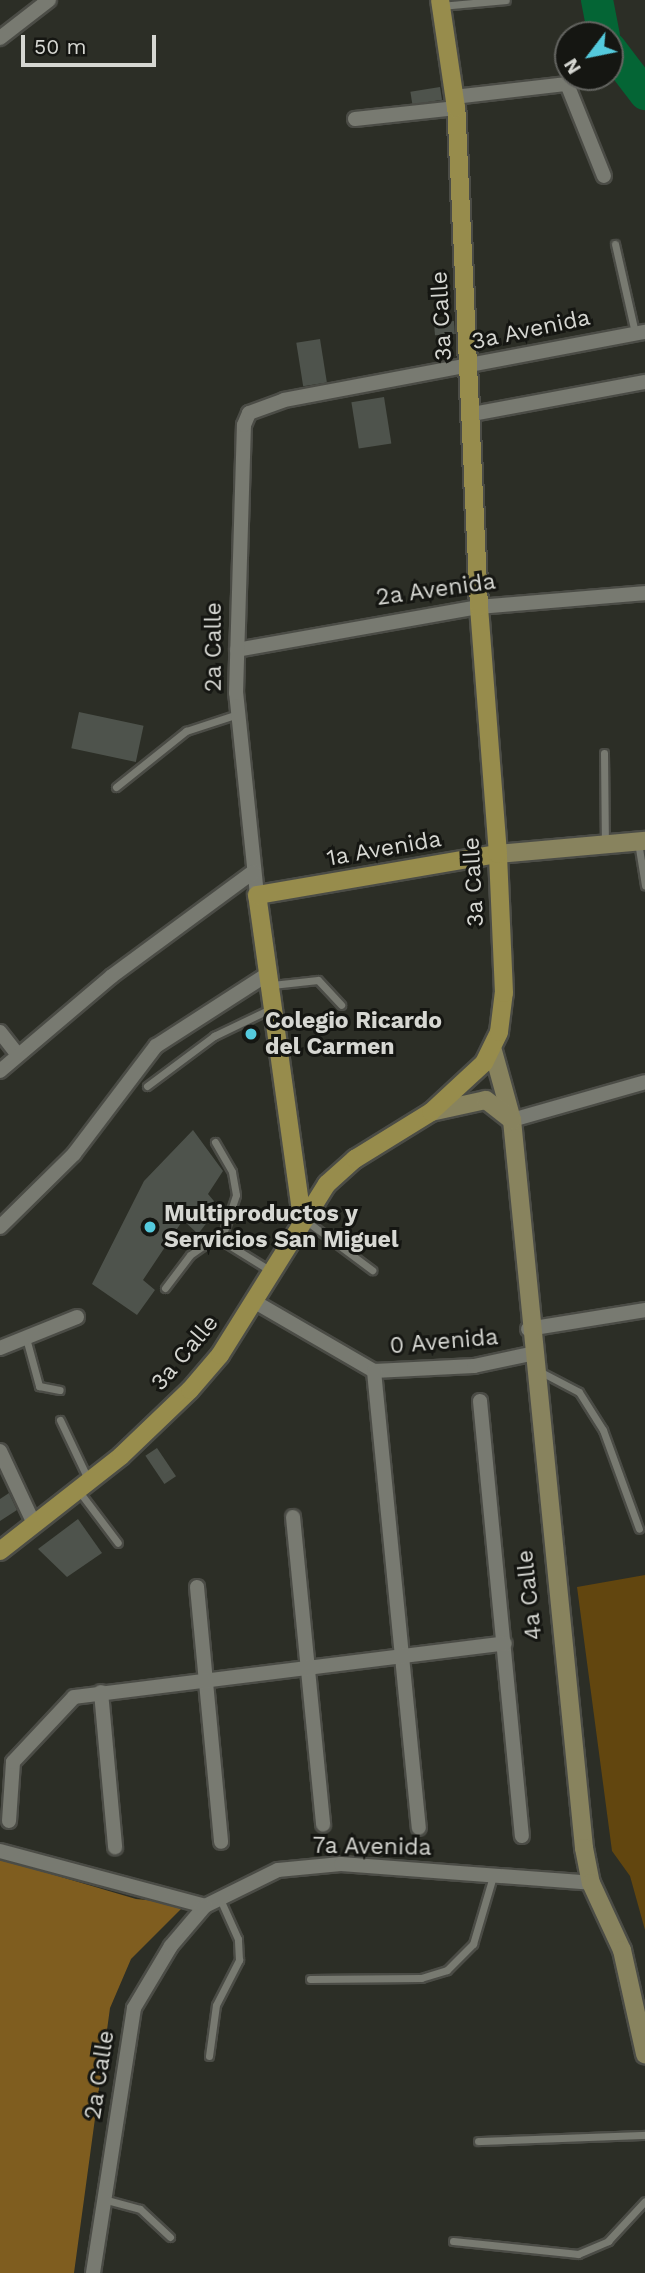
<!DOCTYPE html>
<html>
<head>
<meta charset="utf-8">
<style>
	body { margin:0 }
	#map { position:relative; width:645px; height:2273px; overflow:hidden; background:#2c2e26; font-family:"Work Sans",sans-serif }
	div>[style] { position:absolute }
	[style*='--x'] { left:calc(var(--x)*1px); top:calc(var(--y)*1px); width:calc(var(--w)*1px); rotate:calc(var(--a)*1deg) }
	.green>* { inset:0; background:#62460f }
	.forest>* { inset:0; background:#7f5d1f }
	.river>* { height:32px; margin:-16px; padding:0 16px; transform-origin:16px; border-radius:16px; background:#046535 }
	.building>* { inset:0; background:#4e534c; transform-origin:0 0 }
	.roads { filter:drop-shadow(2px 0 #4b4c46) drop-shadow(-2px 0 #4b4c46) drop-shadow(0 2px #4b4c46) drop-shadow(0 -2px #4b4c46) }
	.lane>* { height:7px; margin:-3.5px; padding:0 3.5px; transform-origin:3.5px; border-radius:3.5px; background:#787a71 }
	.street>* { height:14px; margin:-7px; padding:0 7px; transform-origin:7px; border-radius:7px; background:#787a71 }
	.secondary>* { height:18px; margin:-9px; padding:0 9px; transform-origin:9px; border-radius:9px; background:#88835e }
	.primary>* { height:18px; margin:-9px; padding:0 9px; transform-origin:9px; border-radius:9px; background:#978c4c }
	.dots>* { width:19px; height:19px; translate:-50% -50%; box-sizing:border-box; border:4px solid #151612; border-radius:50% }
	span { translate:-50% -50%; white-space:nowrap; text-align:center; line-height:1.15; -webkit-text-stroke:6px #151612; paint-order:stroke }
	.street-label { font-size:23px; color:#d6d7d2 }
	.poi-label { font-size:23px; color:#d6d7d2; font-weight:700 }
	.left { translate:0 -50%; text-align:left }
	.north { position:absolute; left:554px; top:21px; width:70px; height:70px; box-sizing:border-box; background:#151612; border:2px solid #62635f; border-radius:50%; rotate:238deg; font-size:19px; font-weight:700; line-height:28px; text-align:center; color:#d6d7d2 }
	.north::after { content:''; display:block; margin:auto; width:24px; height:32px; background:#54cadd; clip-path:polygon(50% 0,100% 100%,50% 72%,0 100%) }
	.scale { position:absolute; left:21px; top:35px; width:135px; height:32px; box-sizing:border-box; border:4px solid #d6d7d2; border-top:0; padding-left:9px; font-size:21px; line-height:24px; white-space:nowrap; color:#d6d7d2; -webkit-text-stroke:5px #151612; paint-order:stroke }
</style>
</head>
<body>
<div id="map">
	<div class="green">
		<i style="clip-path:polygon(645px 1575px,645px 1930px,630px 1876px,612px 1851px,577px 1587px)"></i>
	</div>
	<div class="forest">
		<i style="clip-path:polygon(0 1859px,136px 1899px,186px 1904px,131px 1959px,110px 2008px,74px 2273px,0 2273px)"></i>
	</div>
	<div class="river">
		<i style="--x:597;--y:0;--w:36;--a:79"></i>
		<i style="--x:610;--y:48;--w:58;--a:52.7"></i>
	</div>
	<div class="building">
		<i style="left:440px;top:87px;width:13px;height:30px;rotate:81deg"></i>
		<i style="left:454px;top:321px;width:13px;height:20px;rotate:86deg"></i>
		<i style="left:320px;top:339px;width:44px;height:24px;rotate:81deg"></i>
		<i style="left:384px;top:397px;width:47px;height:33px;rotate:81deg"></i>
		<i style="left:79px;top:712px;width:66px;height:37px;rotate:12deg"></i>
		<i style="clip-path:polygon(193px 1130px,223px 1171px,208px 1194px,219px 1207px,198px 1234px,183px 1220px,143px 1280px,155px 1290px,137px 1315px,92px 1284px,144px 1181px)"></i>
		<i style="left:157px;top:1448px;width:34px;height:14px;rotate:56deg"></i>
		<i style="clip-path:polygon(9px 1493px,17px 1510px,0 1521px,0 1499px)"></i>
		<i style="clip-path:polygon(78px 1519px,102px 1553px,67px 1577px,38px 1549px)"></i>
	</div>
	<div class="roads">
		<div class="lane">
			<i style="--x:441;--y:6;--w:65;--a:-5.3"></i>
			<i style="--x:615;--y:244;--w:91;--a:77.3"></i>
			<i style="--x:604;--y:753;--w:91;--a:89.4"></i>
			<i style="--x:116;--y:787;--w:90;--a:-38.7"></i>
			<i style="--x:186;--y:731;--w:55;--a:-18.1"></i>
			<i style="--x:638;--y:842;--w:44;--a:80.8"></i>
			<i style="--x:272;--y:985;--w:46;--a:-6.2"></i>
			<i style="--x:318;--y:980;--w:34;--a:47"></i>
			<i style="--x:147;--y:1086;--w:84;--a:-36.7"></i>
			<i style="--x:214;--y:1036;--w:62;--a:-25.7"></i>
			<i style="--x:215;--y:1142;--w:34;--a:60"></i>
			<i style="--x:232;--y:1172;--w:23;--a:80"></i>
			<i style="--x:236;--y:1195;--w:44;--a:108.4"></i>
			<i style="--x:305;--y:1220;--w:84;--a:36.7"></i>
			<i style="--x:165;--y:1288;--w:41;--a:-52.9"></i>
			<i style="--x:190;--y:1255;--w:32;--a:-35"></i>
			<i style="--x:216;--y:1237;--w:65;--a:31.7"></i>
			<i style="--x:26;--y:1338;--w:50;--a:74.8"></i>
			<i style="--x:39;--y:1386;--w:21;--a:11"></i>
			<i style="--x:539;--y:1371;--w:45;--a:27.7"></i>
			<i style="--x:579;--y:1392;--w:45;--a:57.7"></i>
			<i style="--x:603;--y:1430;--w:105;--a:70"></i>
			<i style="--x:60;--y:1420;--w:68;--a:64.6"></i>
			<i style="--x:78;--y:1490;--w:66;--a:53"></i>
			<i style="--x:310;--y:1979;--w:111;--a:-0.5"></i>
			<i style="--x:421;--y:1978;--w:27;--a:-17"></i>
			<i style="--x:447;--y:1970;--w:37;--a:-45"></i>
			<i style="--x:473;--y:1944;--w:71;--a:-73.6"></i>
			<i style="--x:209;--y:2056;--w:51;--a:-82.2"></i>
			<i style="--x:216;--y:2005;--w:51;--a:-62.9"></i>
			<i style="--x:239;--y:1960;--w:21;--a:-93"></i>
			<i style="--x:238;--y:1939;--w:44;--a:-114.2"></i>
			<i style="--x:478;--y:2141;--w:167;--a:-2.1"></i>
			<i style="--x:103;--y:2199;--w:38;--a:15"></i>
			<i style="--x:140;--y:2209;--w:41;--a:43"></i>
			<i style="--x:453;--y:2241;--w:126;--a:5.9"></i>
			<i style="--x:578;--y:2254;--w:33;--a:-23"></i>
			<i style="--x:608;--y:2241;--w:54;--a:-47.2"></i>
		</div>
		<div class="street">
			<i style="--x:0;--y:38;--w:62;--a:-37.8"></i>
			<i style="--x:454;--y:97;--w:114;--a:-6.6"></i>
			<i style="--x:567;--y:84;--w:99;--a:68.1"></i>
			<i style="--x:355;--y:119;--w:102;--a:-6.2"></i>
			<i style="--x:472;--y:414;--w:176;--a:-10.5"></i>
			<i style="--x:237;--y:650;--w:246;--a:-10.1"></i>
			<i style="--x:479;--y:607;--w:167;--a:-4.8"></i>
			<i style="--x:257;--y:895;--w:203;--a:-95.9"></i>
			<i style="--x:236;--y:693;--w:268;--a:-88.3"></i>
			<i style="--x:244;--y:425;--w:13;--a:-67"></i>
			<i style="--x:249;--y:413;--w:37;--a:-20"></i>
			<i style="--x:284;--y:400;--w:367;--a:-10.7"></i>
			<i style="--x:0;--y:1032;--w:29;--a:52"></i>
			<i style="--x:0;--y:1071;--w:147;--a:-40.3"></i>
			<i style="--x:112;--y:976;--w:175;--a:-36.4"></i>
			<i style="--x:512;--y:1120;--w:138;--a:-15.9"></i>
			<i style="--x:0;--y:1227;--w:104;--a:-44.6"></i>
			<i style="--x:74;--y:1154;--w:136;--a:-52.8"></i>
			<i style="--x:156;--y:1046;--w:131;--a:-32.8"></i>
			<i style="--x:255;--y:1302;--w:138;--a:30.1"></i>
			<i style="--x:374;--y:1371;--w:100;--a:-2.9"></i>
			<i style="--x:474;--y:1366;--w:57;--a:-12.1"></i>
			<i style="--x:528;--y:1329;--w:119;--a:-9.2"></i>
			<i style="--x:0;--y:1348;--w:83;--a:-21.9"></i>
			<i style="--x:374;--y:1371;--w:459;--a:84.4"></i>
			<i style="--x:480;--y:1401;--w:437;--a:84.5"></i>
			<i style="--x:0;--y:1451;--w:81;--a:65"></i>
			<i style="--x:293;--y:1517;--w:309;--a:84.4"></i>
			<i style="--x:197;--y:1587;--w:256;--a:84.6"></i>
			<i style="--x:101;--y:1692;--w:156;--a:84.8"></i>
			<i style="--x:9;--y:1821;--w:59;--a:-86.1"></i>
			<i style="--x:13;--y:1762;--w:89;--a:-46.8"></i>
			<i style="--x:74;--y:1697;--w:434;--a:-7.1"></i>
			<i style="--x:0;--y:1851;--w:212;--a:15"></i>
			<i style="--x:205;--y:1906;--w:81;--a:-26.3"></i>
			<i style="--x:278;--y:1870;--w:63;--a:-5.4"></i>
			<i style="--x:341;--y:1864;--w:251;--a:4.3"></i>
			<i style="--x:93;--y:2273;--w:268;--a:-81.2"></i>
			<i style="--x:134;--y:2008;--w:72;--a:-59.2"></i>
			<i style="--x:171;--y:1946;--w:52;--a:-49.6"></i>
		</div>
		<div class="secondary">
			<i style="--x:498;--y:854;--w:148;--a:-5.1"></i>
			<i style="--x:493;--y:1051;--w:72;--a:74.6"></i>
			<i style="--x:512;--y:1120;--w:732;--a:84.35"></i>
			<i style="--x:584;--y:1848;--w:36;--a:79"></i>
			<i style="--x:591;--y:1883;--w:74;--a:65.2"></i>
			<i style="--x:622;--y:1950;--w:107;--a:77.5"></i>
			<i style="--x:431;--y:1112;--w:56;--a:-12.3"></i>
			<i style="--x:486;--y:1100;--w:33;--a:38"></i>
		</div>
		<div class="primary">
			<i style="--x:302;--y:1218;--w:326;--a:-97.9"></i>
			<i style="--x:257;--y:895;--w:244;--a:-9.7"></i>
			<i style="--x:0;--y:1551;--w:154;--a:-38.1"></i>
			<i style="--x:121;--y:1456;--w:95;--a:-43.7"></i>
			<i style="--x:190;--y:1390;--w:46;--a:-49.4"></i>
			<i style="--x:220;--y:1355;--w:202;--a:-58"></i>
			<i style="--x:327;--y:1184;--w:38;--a:-42"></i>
			<i style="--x:355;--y:1159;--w:89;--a:-31.7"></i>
			<i style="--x:431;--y:1112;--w:72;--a:-42.8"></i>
			<i style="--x:484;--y:1063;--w:34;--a:-64"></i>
			<i style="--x:499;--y:1032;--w:39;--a:-83"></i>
			<i style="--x:504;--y:993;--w:139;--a:-92.5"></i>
			<i style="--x:498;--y:854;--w:248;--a:-94.4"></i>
			<i style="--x:479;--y:607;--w:500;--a:-92.6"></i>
			<i style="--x:456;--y:108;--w:109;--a:-98.4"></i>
		</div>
	</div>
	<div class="dots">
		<i style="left:251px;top:1034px;background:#54cadd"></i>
		<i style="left:150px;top:1227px;background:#54cadd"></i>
	</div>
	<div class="street-label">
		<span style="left:442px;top:316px;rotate:-93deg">3a Calle</span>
		<span style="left:531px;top:330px;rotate:-12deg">3a Avenida</span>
		<span style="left:436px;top:590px;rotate:-8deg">2a Avenida</span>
		<span style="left:214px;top:647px;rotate:-90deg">2a Calle</span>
		<span style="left:384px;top:849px;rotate:-10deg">1a Avenida</span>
		<span style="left:474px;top:882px;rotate:-93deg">3a Calle</span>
		<span style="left:444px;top:1342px;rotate:-5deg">0 Avenida</span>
		<span style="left:185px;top:1353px;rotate:-50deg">3a Calle</span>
		<span style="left:530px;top:1595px;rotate:-96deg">4a Calle</span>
		<span style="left:372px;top:1847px;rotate:1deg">7a Avenida</span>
		<span style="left:100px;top:2075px;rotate:-81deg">2a Calle</span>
	</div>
	<div class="poi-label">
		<span class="left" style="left:265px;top:1034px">Colegio Ricardo<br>del Carmen</span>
		<span class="left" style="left:164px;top:1227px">Multiproductos y<br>Servicios San Miguel</span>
	</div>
	<div class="north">N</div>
	<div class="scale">50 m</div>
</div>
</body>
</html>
